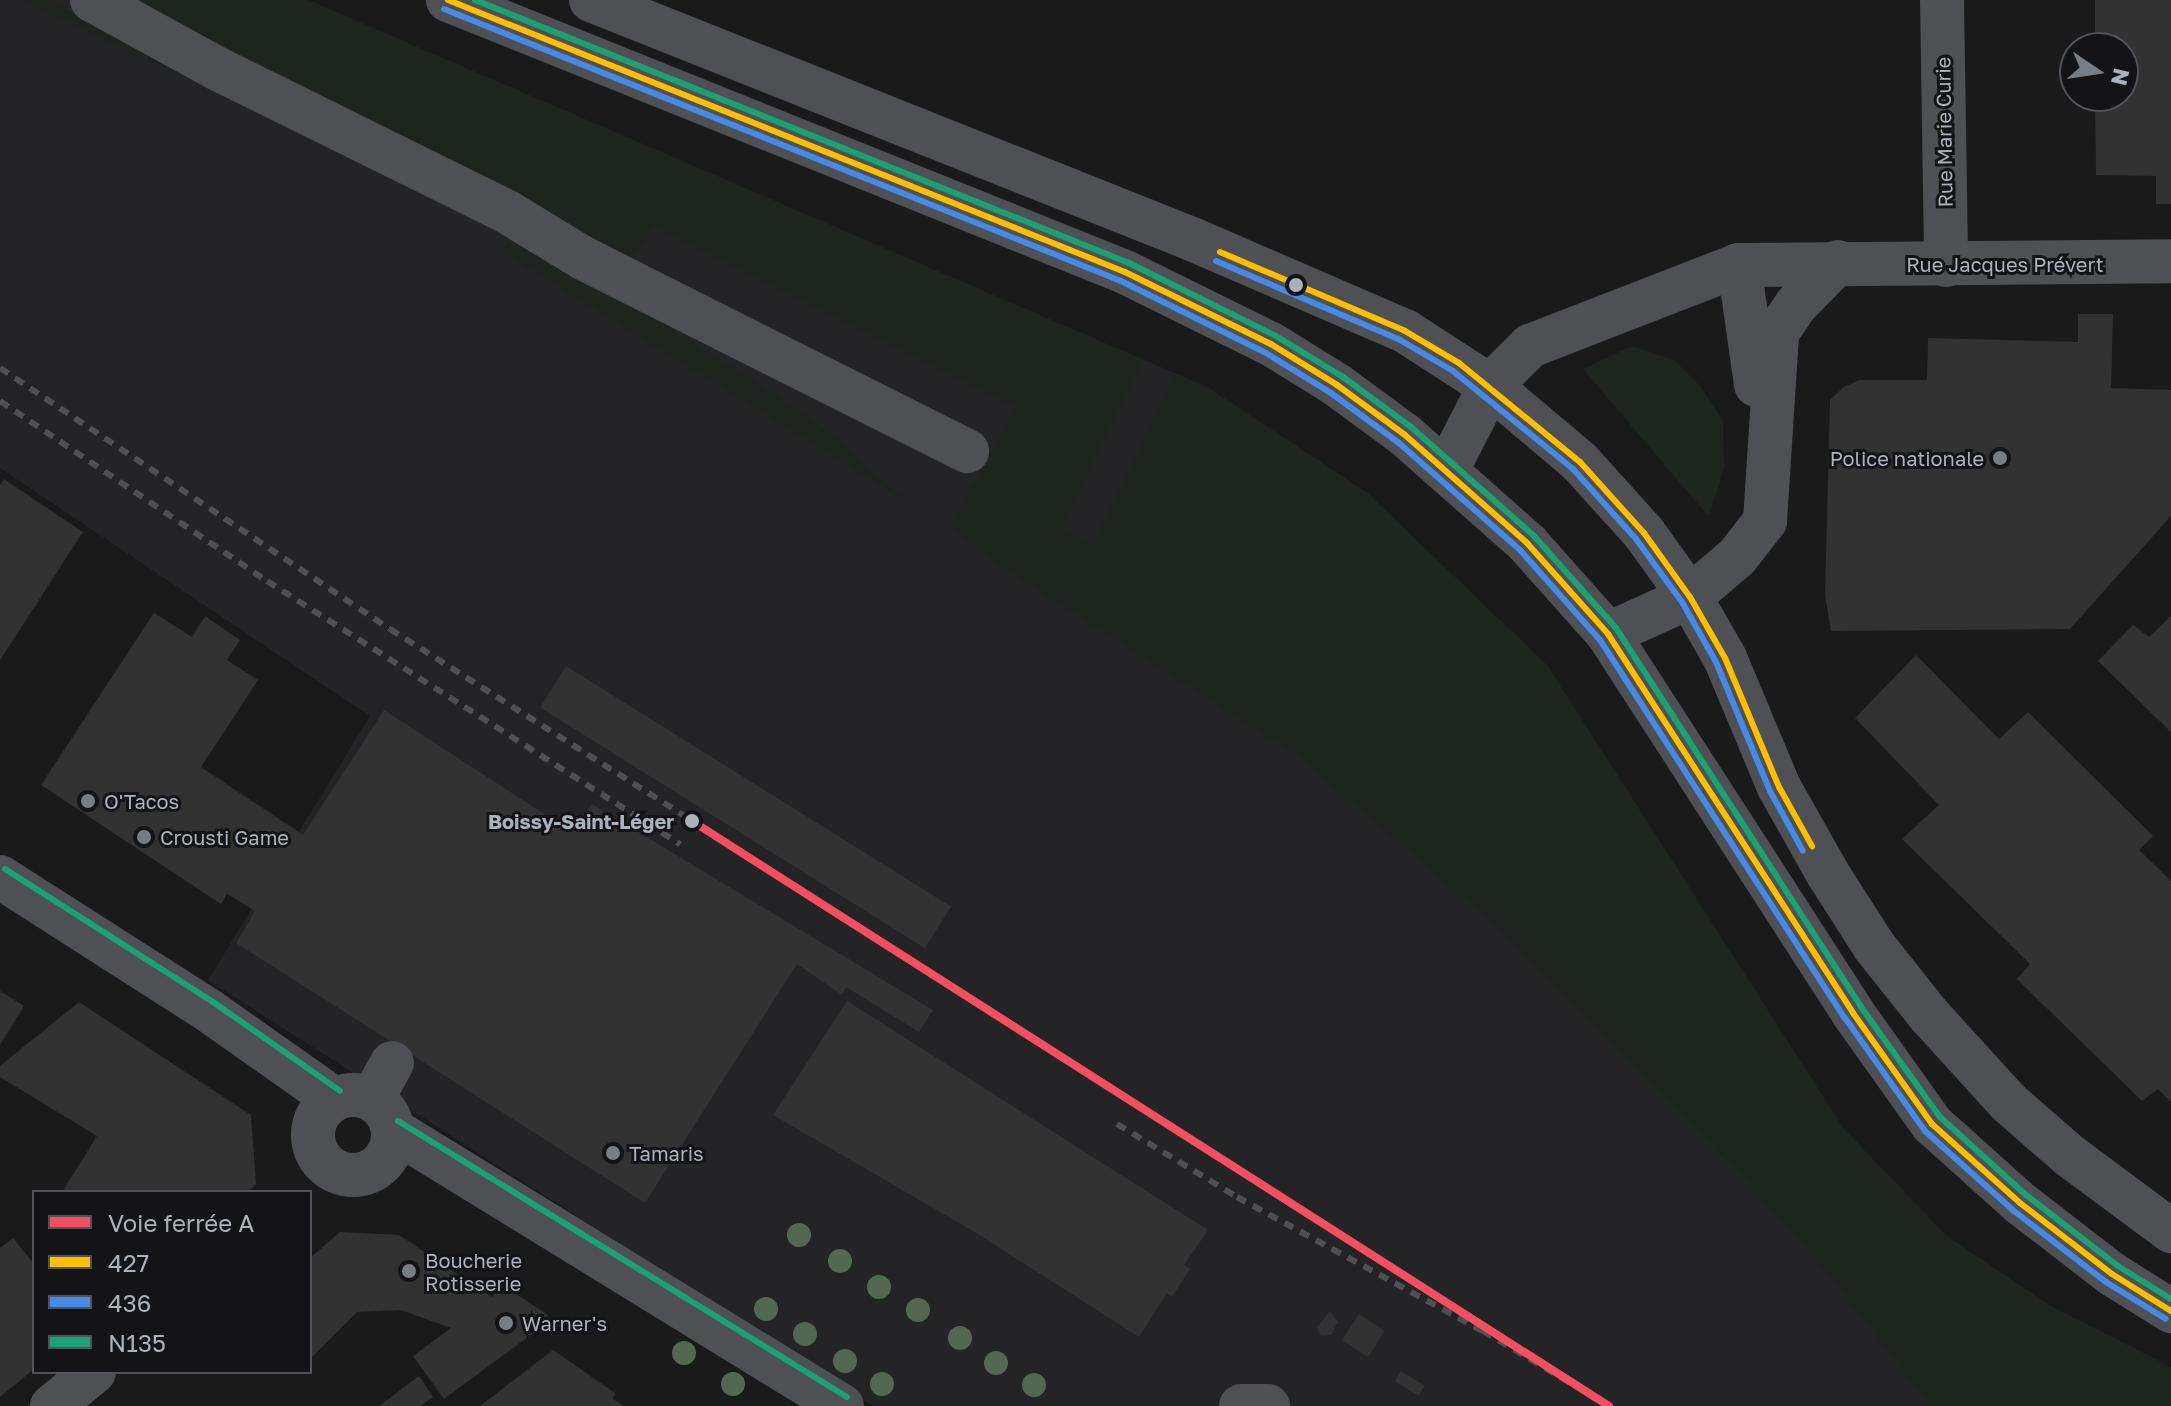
<!DOCTYPE html>
<html>
<head>
<meta charset="utf-8">
<style>
	body { margin:0 }
	#map { position:relative; width:2171px; height:1406px; overflow:hidden; background:#1a1a1b; font-family:"Golos Text",sans-serif }
	div>[style] { position:absolute }
	[style*='--x'] { left:calc(var(--x)*1px); top:calc(var(--y)*1px); width:calc(var(--w)*1px); rotate:calc(var(--a)*1deg) }
	.built>* { inset:0; background:#242427 }
	.green>* { inset:0; background:#1e251e }
	.building>* { inset:0; background:#323233; transform-origin:0 0 }
	.minor>* { height:44px; margin:-22px; padding:0 22px; transform-origin:22px; border-radius:22px; background:#4e5054 }
	.minor>.ring { margin:-22px; padding:0; box-sizing:content-box; background:none; border:44px solid #4e5054; border-radius:50% }
	.rail>* { height:6px; margin-top:-3px; transform-origin:0; background:repeating-linear-gradient(90deg,#4e5053 0 10px,transparent 0 18px) }
	.bus-1>* { height:6px; margin:-3px; padding:0 3px; transform-origin:3px; border-radius:3px; background:#ffbe00 }
	.bus-2>* { height:6px; margin:-3px; padding:0 3px; transform-origin:3px; border-radius:3px; background:#468ae6 }
	.bus-3>* { height:6px; margin:-3px; padding:0 3px; transform-origin:3px; border-radius:3px; background:#1aa272 }
	.rail-1>* { height:8px; margin:-4px; padding:0 4px; transform-origin:4px; border-radius:4px; background:#f44f60 }
	.trees>* { width:24px; height:24px; margin:-12px; border-radius:50%; background:#536853 }
	.dots>* { width:22px; height:22px; translate:-50% -50%; box-sizing:border-box; border:4px solid #141417; border-radius:50% }
	span { translate:-50% -50%; white-space:nowrap; text-align:center; line-height:1.15; -webkit-text-stroke:6px #141417; paint-order:stroke }
	.street-label { font-size:20px; color:#abb2bc }
	.poi-label { font-size:20px; color:#abb2bc }
	.right { translate:-100% -50%; text-align:right }
	.left { translate:0 -50%; text-align:left }
	.stop-label { font-size:20px; color:#abb2bc; font-weight:700 }
	.legend { position:absolute; left:32px; top:1190px; width:280px; height:184px; box-sizing:border-box; background:#141417; border:2px solid #505359; margin:0; padding:10px 14px; list-style:none; font-size:24px; color:#abb2bc }
	.legend li { display:flex; align-items:center; gap:16px; height:40px }
	.legend b { width:40px; border:2px solid #505359 }
	.north { position:absolute; left:2059px; top:32px; width:80px; height:80px; box-sizing:border-box; background:#141417; border:2px solid #505359; border-radius:50%; rotate:103deg; font-size:22px; font-weight:700; line-height:32px; text-align:center; color:#abb2bc }
	.north::after { content:''; display:block; margin:auto; width:28px; height:36px; background:#787d84; clip-path:polygon(50% 0,100% 100%,50% 72%,0 100%) }
</style>
</head>
<body>
<div id="map">
	<div class="built">
		<i style="clip-path:polygon(0 0,308px 0,1207px 387px,1367px 493px,1547px 665px,2018px 1406px,873px 1406px,208px 980px,370px 716px,0 468px)"></i>
	</div>
	<div class="green">
		<i style="clip-path:polygon(21px 0,50px 0,203px 86px)"></i>
		<i style="clip-path:polygon(134px 0,308px 0,1144px 360px,1061px 528px,1093px 545px,1175px 374px,1207px 387px,1367px 493px,1547px 665px,1844px 1129px,1947px 1236px,2051px 1306px,2171px 1367px,2171px 1406px,1930px 1406px,1832px 1278px,1751px 1186px,1483px 915px,1298px 756px,989px 559px,950px 525px,1016px 407px,654px 227px,630px 262px,373px 123px)"></i>
		<i style="clip-path:polygon(517px 230px,809px 416px,907px 502px,502px 252px)"></i>
		<i style="clip-path:polygon(1632px 346px,1674px 360px,1701px 387px,1723px 421px,1724px 468px,1709px 517px,1583px 369px)"></i>
	</div>
	<div class="building">
		<i style="clip-path:polygon(2095px 0,2171px 0,2171px 204px,2156px 204px,2156px 176px,2096px 175px,2095px 96px,2123px 96px,2123px 48px,2095px 48px)"></i>
		<i style="clip-path:polygon(2078px 314px,2113px 314px,2111px 388px,2171px 390px,2171px 516px,2070px 629px,1831px 631px,1825px 595px,1830px 400px,1844px 387px,1859px 380px,1927px 380px,1928px 338px,2078px 342px)"></i>
		<i style="clip-path:polygon(4px 479px,83px 532px,0 660px,0 485px)"></i>
		<i style="clip-path:polygon(154px 613px,192px 637px,205px 616px,240px 640px,227px 660px,258px 680px,201px 767px,303px 835px,384px 710px,572px 832px,592px 804px,933px 1010px,919px 1032px,846px 987px,842px 995px,797px 964px,645px 1203px,236px 943px,255px 911px,227px 894px,221px 904px,41px 785px)"></i>
		<i style="clip-path:polygon(2171px 616px,2171px 732px,2098px 661px,2133px 625px,2149px 637px)"></i>
		<i style="clip-path:polygon(1916px 655px,1999px 739px,2028px 712px,2153px 836px,2139px 850px,2171px 881px,2171px 1102px,2158px 1089px,2142px 1101px,2017px 979px,2030px 964px,1902px 839px,1939px 805px,1855px 718px)"></i>
		<i style="left:566px;top:666px;width:454px;height:49px;rotate:32deg"></i>
		<i style="clip-path:polygon(0 991px,24px 1006px,0 1045px)"></i>
		<i style="clip-path:polygon(847px 1001px,1208px 1230px,1184px 1265px,1190px 1269px,1172px 1297px,1167px 1293px,1139px 1337px,973px 1231px,773px 1115px)"></i>
		<i style="clip-path:polygon(79px 1002px,251px 1115px,256px 1185px,247px 1192px,62px 1192px,97px 1136px,0 1077px,0 1066px)"></i>
		<i style="clip-path:polygon(340px 1232px,399px 1235px,492px 1297px,502px 1285px,548px 1315px,540px 1328px,444px 1399px,413px 1356px,451px 1328px,401px 1310px,357px 1312px,310px 1359px,310px 1258px)"></i>
		<i style="clip-path:polygon(13px 1238px,34px 1264px,34px 1369px,0 1397px,0 1248px)"></i>
		<i style="clip-path:polygon(1330px 1311px,1338px 1322px,1331px 1335px,1321px 1336px,1317px 1327px)"></i>
		<i style="left:1359px;top:1314px;width:31px;height:31px;rotate:33deg"></i>
		<i style="clip-path:polygon(553px 1350px,615px 1393px,613px 1399px,624px 1406px,480px 1406px)"></i>
		<i style="left:1401px;top:1371px;width:28px;height:12px;rotate:32deg"></i>
		<i style="clip-path:polygon(419px 1376px,433px 1397px,421px 1406px,379px 1406px)"></i>
	</div>
	<div class="minor">
		<i style="--x:92;--y:0;--w:141;--a:28.7"></i>
		<i style="--x:216;--y:68;--w:327;--a:26.3"></i>
		<i style="--x:509;--y:213;--w:87;--a:31.3"></i>
		<i style="--x:583;--y:258;--w:430;--a:26.7"></i>
		<i style="--x:448;--y:0;--w:730;--a:21.89"></i>
		<i style="--x:1125;--y:272;--w:163;--a:26.3"></i>
		<i style="--x:1271;--y:344;--w:78;--a:31.8"></i>
		<i style="--x:1337;--y:385;--w:84;--a:36.3"></i>
		<i style="--x:1405;--y:435;--w:163;--a:41.5"></i>
		<i style="--x:1527;--y:543;--w:122;--a:48.3"></i>
		<i style="--x:1608;--y:634;--w:451;--a:57.1"></i>
		<i style="--x:1853;--y:1013;--w:136;--a:54.6"></i>
		<i style="--x:1932;--y:1124;--w:118;--a:41.9"></i>
		<i style="--x:2020;--y:1203;--w:116;--a:37.7"></i>
		<i style="--x:2112;--y:1274;--w:70;--a:32.1"></i>
		<i style="--x:591;--y:0;--w:647;--a:21.69"></i>
		<i style="--x:1192;--y:239;--w:232;--a:23.4"></i>
		<i style="--x:1405;--y:331;--w:101;--a:32.9"></i>
		<i style="--x:1490;--y:386;--w:118;--a:40.2"></i>
		<i style="--x:1580;--y:462;--w:96;--a:48"></i>
		<i style="--x:1644;--y:533;--w:79;--a:54.3"></i>
		<i style="--x:1690;--y:597;--w:70;--a:60.2"></i>
		<i style="--x:1725;--y:658;--w:140;--a:67.3"></i>
		<i style="--x:1779;--y:787;--w:100;--a:60.6"></i>
		<i style="--x:1828;--y:874;--w:85;--a:57.4"></i>
		<i style="--x:1874;--y:946;--w:87;--a:51.5"></i>
		<i style="--x:1928;--y:1014;--w:120;--a:47.7"></i>
		<i style="--x:2009;--y:1103;--w:81;--a:41"></i>
		<i style="--x:2070;--y:1156;--w:126;--a:36.6"></i>
		<i style="--x:1942;--y:0;--w:265;--a:89.1"></i>
		<i style="--x:1739;--y:265;--w:121;--a:81.9"></i>
		<i style="--x:1447;--y:470;--w:94;--a:-62.9"></i>
		<i style="--x:1490;--y:386;--w:57;--a:-45"></i>
		<i style="--x:1530;--y:346;--w:224;--a:-21.2"></i>
		<i style="--x:1739;--y:265;--w:432;--a:-0.5"></i>
		<i style="--x:1608;--y:634;--w:90;--a:-24.3"></i>
		<i style="--x:1690;--y:597;--w:62;--a:-40.4"></i>
		<i style="--x:1737;--y:557;--w:46;--a:-52.1"></i>
		<i style="--x:1765;--y:521;--w:188;--a:-86.3"></i>
		<i style="--x:1777;--y:333;--w:34;--a:-56"></i>
		<i style="--x:1796;--y:305;--w:60;--a:-45.7"></i>
		<i style="--x:0;--y:877;--w:247;--a:32.6"></i>
		<i style="--x:208;--y:1010;--w:154;--a:35.2"></i>
		<i class="ring" style="left:313px;top:1095px;width:36px;height:36px"></i>
		<i style="--x:372;--y:1099;--w:41;--a:-60.9"></i>
		<i style="--x:393;--y:1130;--w:527;--a:31.58"></i>
		<i style="--x:52;--y:1406;--w:54;--a:-39"></i>
		<i style="--x:1241;--y:1406;--w:27;--a:0"></i>
	</div>
	<div class="rail">
		<i style="--x:0;--y:368;--w:469;--a:33.8"></i>
		<i style="--x:390;--y:629;--w:358;--a:32.4"></i>
		<i style="--x:0;--y:401;--w:322;--a:34"></i>
		<i style="--x:267;--y:581;--w:490;--a:32.5"></i>
		<i style="--x:1117;--y:1124;--w:140;--a:31.3"></i>
		<i style="--x:1237;--y:1197;--w:280;--a:28.6"></i>
		<i style="--x:1483;--y:1331;--w:147;--a:30.8"></i>
	</div>
	<div class="bus-1">
		<i style="--x:448;--y:0;--w:730;--a:21.89"></i>
		<i style="--x:1125;--y:272;--w:163;--a:26.3"></i>
		<i style="--x:1271;--y:344;--w:78;--a:31.8"></i>
		<i style="--x:1337;--y:385;--w:84;--a:36.3"></i>
		<i style="--x:1405;--y:435;--w:163;--a:41.5"></i>
		<i style="--x:1527;--y:543;--w:122;--a:48.3"></i>
		<i style="--x:1608;--y:634;--w:451;--a:57.1"></i>
		<i style="--x:1853;--y:1013;--w:136;--a:54.6"></i>
		<i style="--x:1932;--y:1124;--w:118;--a:41.9"></i>
		<i style="--x:2020;--y:1203;--w:116;--a:37.7"></i>
		<i style="--x:2112;--y:1274;--w:70;--a:32.1"></i>
		<i style="--x:1220;--y:252;--w:201;--a:23.1"></i>
		<i style="--x:1405;--y:331;--w:63;--a:30.7"></i>
		<i style="--x:1459;--y:363;--w:156;--a:39.3"></i>
		<i style="--x:1580;--y:462;--w:96;--a:48"></i>
		<i style="--x:1644;--y:533;--w:79;--a:54.3"></i>
		<i style="--x:1690;--y:597;--w:70;--a:60.2"></i>
		<i style="--x:1725;--y:658;--w:140;--a:67.3"></i>
		<i style="--x:1779;--y:787;--w:68;--a:60.8"></i>
	</div>
	<div class="bus-2">
		<i style="--x:444;--y:9;--w:730;--a:21.89"></i>
		<i style="--x:1121;--y:281;--w:162;--a:26.4"></i>
		<i style="--x:1266;--y:353;--w:76;--a:31.6"></i>
		<i style="--x:1331;--y:393;--w:84;--a:36.3"></i>
		<i style="--x:1399;--y:443;--w:162;--a:41.5"></i>
		<i style="--x:1520;--y:550;--w:120;--a:48.4"></i>
		<i style="--x:1600;--y:640;--w:450;--a:57.1"></i>
		<i style="--x:1845;--y:1018;--w:138;--a:54.7"></i>
		<i style="--x:1925;--y:1131;--w:120;--a:42"></i>
		<i style="--x:2014;--y:1211;--w:116;--a:37.7"></i>
		<i style="--x:2106;--y:1282;--w:70;--a:31.7"></i>
		<i style="--x:1216;--y:261;--w:200;--a:23.2"></i>
		<i style="--x:1400;--y:340;--w:61;--a:30.3"></i>
		<i style="--x:1453;--y:371;--w:155;--a:39.2"></i>
		<i style="--x:1573;--y:469;--w:94;--a:48"></i>
		<i style="--x:1636;--y:539;--w:78;--a:53.9"></i>
		<i style="--x:1682;--y:602;--w:69;--a:60.5"></i>
		<i style="--x:1716;--y:662;--w:140;--a:67.3"></i>
		<i style="--x:1770;--y:791;--w:68;--a:61.2"></i>
	</div>
	<div class="bus-3">
		<i style="--x:475;--y:0;--w:705;--a:21.91"></i>
		<i style="--x:1129;--y:263;--w:164;--a:26.4"></i>
		<i style="--x:1276;--y:336;--w:79;--a:31.5"></i>
		<i style="--x:1343;--y:377;--w:84;--a:36.3"></i>
		<i style="--x:1411;--y:427;--w:164;--a:41.5"></i>
		<i style="--x:1534;--y:536;--w:123;--a:48.3"></i>
		<i style="--x:1616;--y:628;--w:451;--a:57.1"></i>
		<i style="--x:1861;--y:1007;--w:135;--a:54.3"></i>
		<i style="--x:1940;--y:1117;--w:116;--a:42.2"></i>
		<i style="--x:2026;--y:1195;--w:116;--a:37.7"></i>
		<i style="--x:2118;--y:1266;--w:62;--a:31.9"></i>
		<i style="--x:5;--y:869;--w:247;--a:32.6"></i>
		<i style="--x:213;--y:1002;--w:155;--a:35"></i>
		<i style="--x:398;--y:1121;--w:527;--a:31.58"></i>
	</div>
	<div class="rail-1">
		<i style="--x:692;--y:821;--w:1088;--a:32.54"></i>
	</div>
	<div class="trees">
		<i style="left:799px;top:1235px"></i>
		<i style="left:840px;top:1261px"></i>
		<i style="left:879px;top:1287px"></i>
		<i style="left:766px;top:1309px"></i>
		<i style="left:918px;top:1310px"></i>
		<i style="left:805px;top:1334px"></i>
		<i style="left:960px;top:1338px"></i>
		<i style="left:684px;top:1353px"></i>
		<i style="left:845px;top:1361px"></i>
		<i style="left:996px;top:1363px"></i>
		<i style="left:733px;top:1384px"></i>
		<i style="left:882px;top:1384px"></i>
		<i style="left:1034px;top:1385px"></i>
	</div>
	<div class="dots">
		<i style="left:1296px;top:285px;background:#abb2bc"></i>
		<i style="left:2000px;top:458px;background:#787d84"></i>
		<i style="left:88px;top:801px;background:#787d84"></i>
		<i style="left:692px;top:821px;background:#abb2bc"></i>
		<i style="left:144px;top:837px;background:#787d84"></i>
		<i style="left:613px;top:1153px;background:#787d84"></i>
		<i style="left:409px;top:1271px;background:#787d84"></i>
		<i style="left:506px;top:1323px;background:#787d84"></i>
	</div>
	<div class="street-label">
		<span style="left:1944px;top:132px;rotate:-91deg">Rue Marie Curie</span>
		<span style="left:2005px;top:264px">Rue Jacques Prévert</span>
	</div>
	<div class="poi-label">
		<span class="right" style="left:1984px;top:458px">Police nationale</span>
		<span class="left" style="left:104px;top:801px">O'Tacos</span>
		<span class="left" style="left:160px;top:837px">Crousti Game</span>
		<span class="left" style="left:629px;top:1153px">Tamaris</span>
		<span class="left" style="left:425px;top:1272px">Boucherie<br>Rotisserie</span>
		<span class="left" style="left:522px;top:1323px">Warner's</span>
	</div>
	<div class="stop-label">
		<span class="right" style="left:674px;top:821px">Boissy-Saint-Léger</span>
	</div>
	<ul class="legend">
	<li><b style="height:10px;background:#f44f60"></b>Voie ferrée A</li>
	<li><b style="height:10px;background:#ffbe00"></b>427</li>
	<li><b style="height:10px;background:#468ae6"></b>436</li>
	<li><b style="height:10px;background:#1aa272"></b>N135</li>
	</ul>
	<div class="north">N</div>
</div>
</body>
</html>
